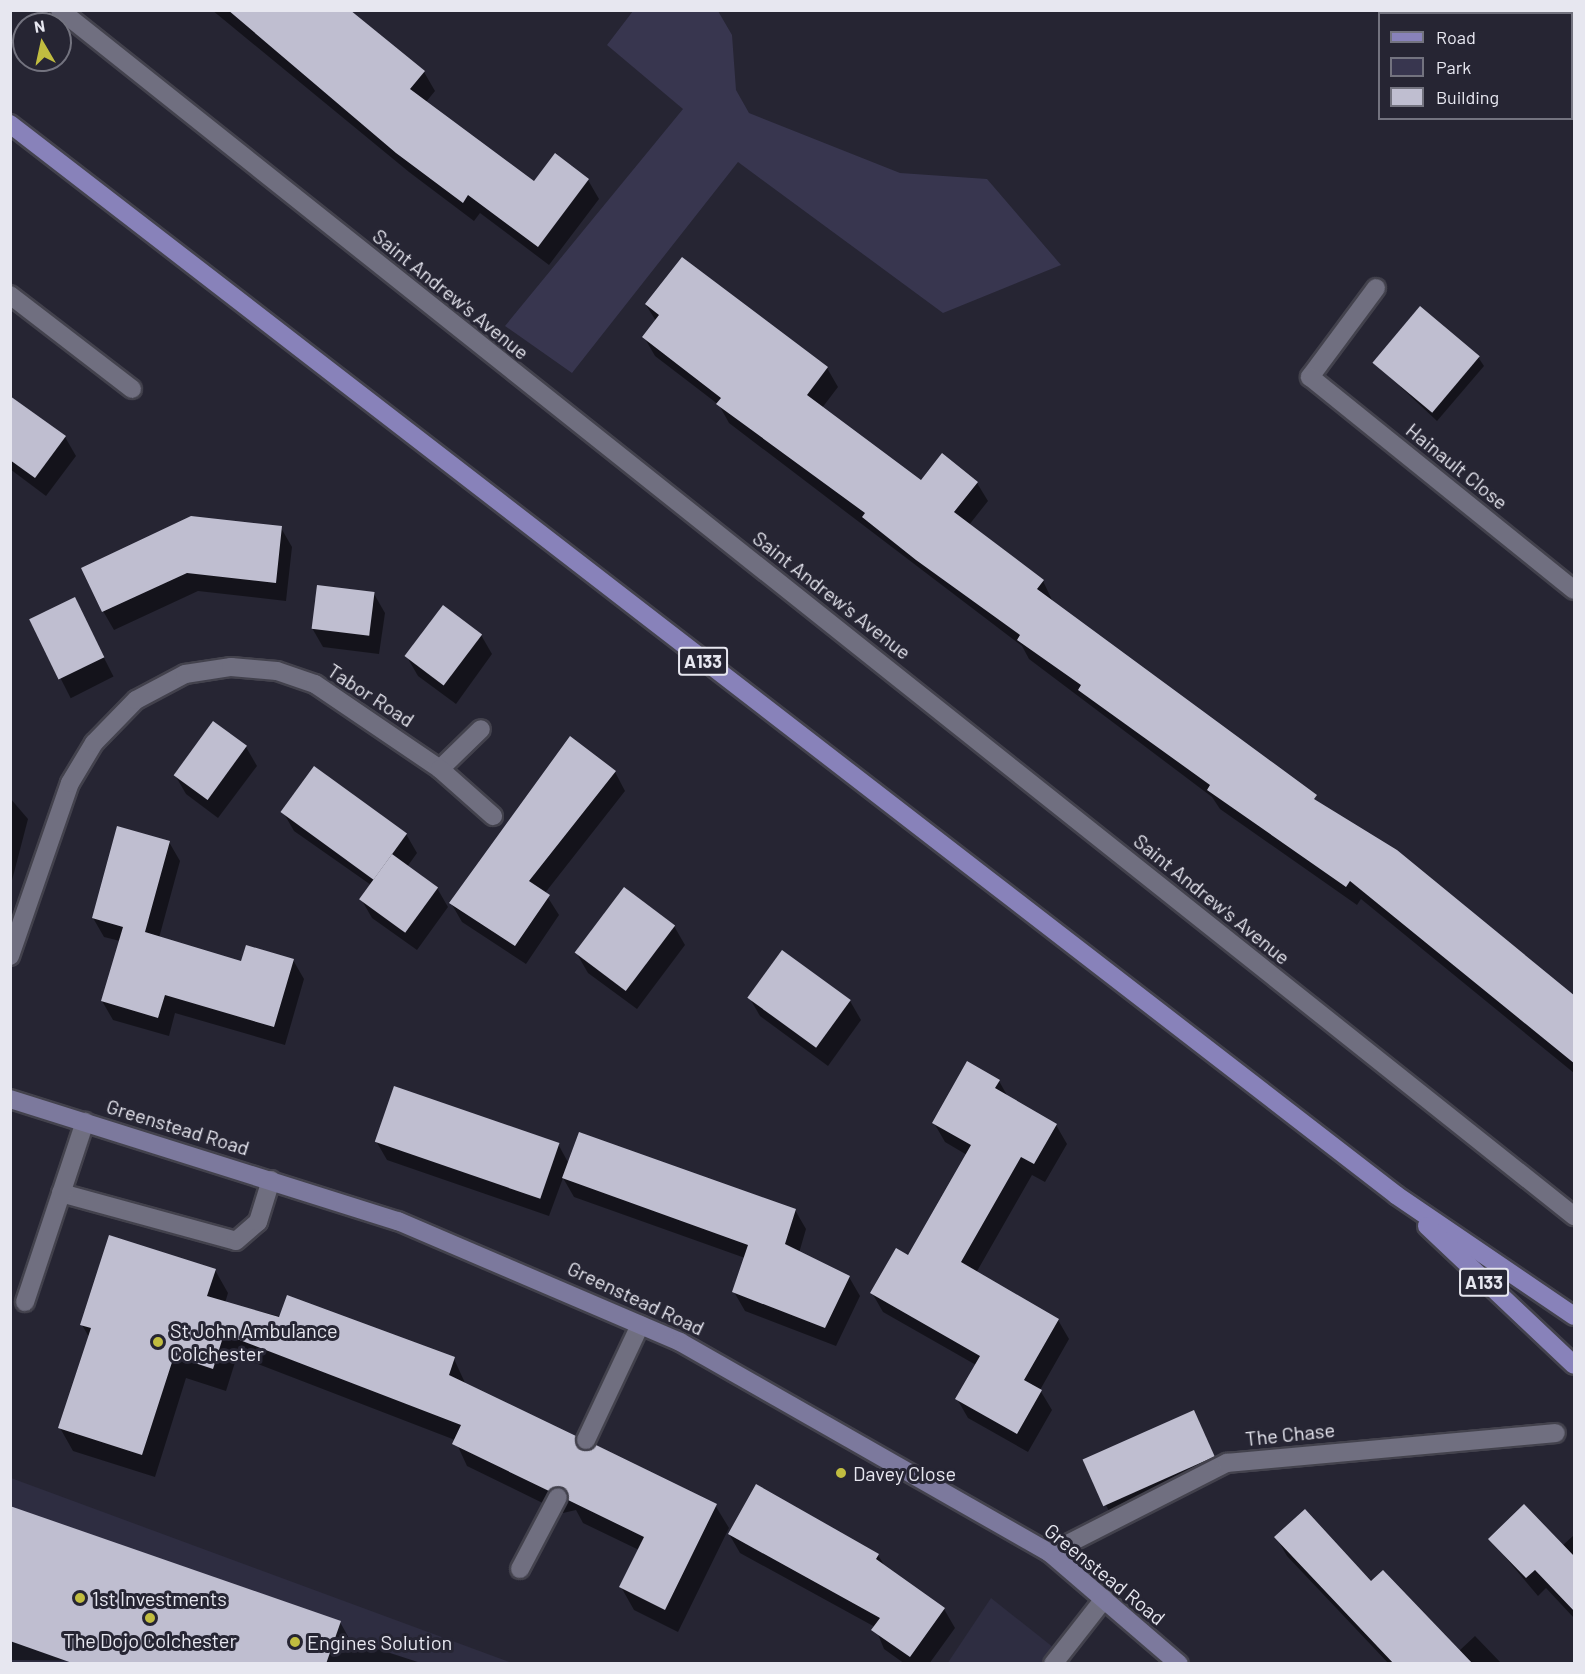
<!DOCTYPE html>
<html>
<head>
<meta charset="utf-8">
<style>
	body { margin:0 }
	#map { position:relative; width:1585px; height:1674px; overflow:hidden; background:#262533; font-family:Barlow,sans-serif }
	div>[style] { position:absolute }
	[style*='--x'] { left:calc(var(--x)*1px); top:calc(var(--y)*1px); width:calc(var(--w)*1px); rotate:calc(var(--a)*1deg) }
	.built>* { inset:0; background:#2e2d41 }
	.green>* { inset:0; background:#38364f }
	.shadow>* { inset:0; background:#0007; transform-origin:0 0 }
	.building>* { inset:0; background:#bfbed0; transform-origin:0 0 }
	.roads { filter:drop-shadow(2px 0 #43424d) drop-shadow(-2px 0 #43424d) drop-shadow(0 2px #43424d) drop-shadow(0 -2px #43424d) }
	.lane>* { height:18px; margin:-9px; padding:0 9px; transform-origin:9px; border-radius:9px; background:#706f80 }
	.street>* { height:18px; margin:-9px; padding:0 9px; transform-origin:9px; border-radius:9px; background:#706f80 }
	.secondary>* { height:18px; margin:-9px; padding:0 9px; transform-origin:9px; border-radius:9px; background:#7c799d }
	.primary>* { height:18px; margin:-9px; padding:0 9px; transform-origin:9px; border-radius:9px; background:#8882ba }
	.dots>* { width:16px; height:16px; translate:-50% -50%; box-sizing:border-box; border:3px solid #262533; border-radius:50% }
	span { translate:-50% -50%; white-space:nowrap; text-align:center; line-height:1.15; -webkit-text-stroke:6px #262533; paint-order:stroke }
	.shield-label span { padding:2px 4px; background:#262533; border:2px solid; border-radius:4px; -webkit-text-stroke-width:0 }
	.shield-label { font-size:18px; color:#e7e7f0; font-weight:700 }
	.street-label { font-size:20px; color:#e7e7f0 }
	.poi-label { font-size:20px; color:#e7e7f0 }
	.left { translate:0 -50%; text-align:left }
	.frame { position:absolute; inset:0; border:12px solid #e7e7f0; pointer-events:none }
	.legend { position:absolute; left:1378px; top:12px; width:195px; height:108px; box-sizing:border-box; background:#262533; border:2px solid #73737f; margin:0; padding:8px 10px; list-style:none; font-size:18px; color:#e7e7f0 }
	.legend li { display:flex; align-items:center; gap:12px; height:30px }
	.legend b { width:30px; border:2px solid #73737f }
	.north { position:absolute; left:12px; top:12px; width:60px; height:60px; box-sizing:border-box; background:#262533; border:2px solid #73737f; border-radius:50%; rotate:351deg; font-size:16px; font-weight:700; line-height:24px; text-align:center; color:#e7e7f0 }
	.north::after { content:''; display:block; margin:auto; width:21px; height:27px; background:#c1bd40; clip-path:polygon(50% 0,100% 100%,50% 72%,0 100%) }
</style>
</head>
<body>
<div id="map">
	<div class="built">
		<i style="clip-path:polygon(11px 1478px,512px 1663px,11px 1663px)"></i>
		<i style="clip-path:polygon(991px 1598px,1073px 1663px,947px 1664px)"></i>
	</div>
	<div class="green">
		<i style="clip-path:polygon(633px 11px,718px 11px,732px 35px,736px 90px,749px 113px,900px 173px,987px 179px,1061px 265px,943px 313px,738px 162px,572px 373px,505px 326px,683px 109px,607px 45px)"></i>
	</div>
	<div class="shadow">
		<i style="clip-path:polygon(212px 10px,318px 10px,424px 72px,435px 91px,426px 102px,535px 183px,588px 180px,599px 199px,549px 265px,480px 213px,474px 221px,409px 172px)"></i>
		<i style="clip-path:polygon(646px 305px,827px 368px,838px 387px,822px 408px,921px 482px,977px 483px,988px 501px,969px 525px,1043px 581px,1053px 602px,1574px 997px,1574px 1073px,1361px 899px,1357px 905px,1220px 809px,1212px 797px,1029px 659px,1022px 646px,729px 423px,719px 405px,655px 356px,644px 337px,656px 321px)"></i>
		<i style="clip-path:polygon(1478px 357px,1484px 366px,1437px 421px,1374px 362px)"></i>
		<i style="clip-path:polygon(10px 397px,65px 437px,76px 456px,46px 496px,10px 469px)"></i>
		<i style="clip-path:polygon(281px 528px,292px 547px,286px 601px,198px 591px,114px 630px,103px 611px)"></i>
		<i style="clip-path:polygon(374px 594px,385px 613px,379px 654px,323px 647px,312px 628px)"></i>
		<i style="left:74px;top:599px;width:87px;height:48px;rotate:63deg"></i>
		<i style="clip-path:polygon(481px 635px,492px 654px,456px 704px,418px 676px,407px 657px)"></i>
		<i style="clip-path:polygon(246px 747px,257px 766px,218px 818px,186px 794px,175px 775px)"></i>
		<i style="clip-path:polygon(615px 772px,625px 791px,545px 893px,559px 915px,526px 964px,462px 922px,451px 903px)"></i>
		<i style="clip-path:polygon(10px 798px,28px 819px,10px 888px)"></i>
		<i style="clip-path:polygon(283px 812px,406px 834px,417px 853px,407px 867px,437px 888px,448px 907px,417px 950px,372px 918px,361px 899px,371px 885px,294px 831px)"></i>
		<i style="clip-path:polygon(169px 842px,180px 861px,159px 938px,242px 963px,293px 960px,304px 979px,285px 1045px,175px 1013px,169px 1036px,113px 1020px,102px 1001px,120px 941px,104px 937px,93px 918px)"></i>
		<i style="clip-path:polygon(674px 926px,685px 945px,637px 1009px,588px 973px,577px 954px)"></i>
		<i style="clip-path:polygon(782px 952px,850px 1001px,861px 1020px,828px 1066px,760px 1016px,749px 997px)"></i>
		<i style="clip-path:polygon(999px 1081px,1008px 1097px,1056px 1125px,1067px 1144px,1045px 1182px,1032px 1175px,976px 1273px,1058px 1320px,1069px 1339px,1040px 1390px,1052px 1410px,1028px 1452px,968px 1418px,957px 1399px,976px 1365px,883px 1312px,872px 1293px,908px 1257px,967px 1155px,945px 1142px,934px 1123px)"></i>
		<i style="clip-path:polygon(376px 1141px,558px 1144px,569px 1164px,795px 1210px,806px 1229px,799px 1253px,849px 1277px,860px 1296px,836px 1346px,745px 1311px,734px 1292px,745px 1258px,574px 1197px,563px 1178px,549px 1216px,387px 1160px)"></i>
		<i style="clip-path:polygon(215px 1270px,228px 1293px,225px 1303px,454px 1359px,466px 1385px,575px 1437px,583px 1451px,715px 1505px,729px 1528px,678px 1632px,634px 1610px,621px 1587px,639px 1550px,583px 1523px,576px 1510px,563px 1513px,467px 1466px,455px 1440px,237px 1356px,226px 1391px,186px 1378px,155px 1477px,73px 1451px,60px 1428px,89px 1337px,82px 1325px)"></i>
		<i style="left:1193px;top:1412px;width:71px;height:119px;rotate:64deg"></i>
		<i style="clip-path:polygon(10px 1508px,340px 1622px,350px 1640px,424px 1664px,10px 1660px)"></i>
		<i style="clip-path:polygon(729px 1534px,878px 1555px,886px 1568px,944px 1609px,955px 1628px,929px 1664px,905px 1664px,884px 1649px,875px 1627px,740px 1553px)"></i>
		<i style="clip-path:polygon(1574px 1535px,1574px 1618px,1546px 1588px,1538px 1596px,1490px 1539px,1562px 1546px)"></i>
		<i style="clip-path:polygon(1276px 1537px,1371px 1583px,1459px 1651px,1475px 1636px,1502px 1664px,1389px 1664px,1287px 1556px)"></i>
	</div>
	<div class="building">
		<i style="clip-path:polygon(228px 10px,350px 10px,425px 71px,410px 89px,534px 181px,555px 153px,589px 179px,538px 247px,468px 195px,463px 203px,396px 153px)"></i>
		<i style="clip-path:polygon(682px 257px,828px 367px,807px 395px,921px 480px,942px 453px,978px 482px,954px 512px,1044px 580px,1037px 589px,1317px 795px,1314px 799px,1397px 850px,1575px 996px,1575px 1064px,1350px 881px,1346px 887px,1207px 790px,1210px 785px,1078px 690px,1081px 685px,1017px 640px,1020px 635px,916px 560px,862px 517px,865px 513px,716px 404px,721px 398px,642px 337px,659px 315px,645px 304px)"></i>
		<i style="left:1420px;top:306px;width:78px;height:74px;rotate:40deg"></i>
		<i style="clip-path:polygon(10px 396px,66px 436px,35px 478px,10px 460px)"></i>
		<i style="clip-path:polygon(191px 516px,282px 526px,276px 583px,187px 573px,102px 612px,81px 568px)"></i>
		<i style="left:317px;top:585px;width:58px;height:44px;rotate:7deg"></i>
		<i style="left:75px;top:597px;width:67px;height:51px;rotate:64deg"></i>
		<i style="left:443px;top:605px;width:49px;height:64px;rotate:37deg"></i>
		<i style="left:213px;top:721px;width:42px;height:67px;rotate:36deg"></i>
		<i style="clip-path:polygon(570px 736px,616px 771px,529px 881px,550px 895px,515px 946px,449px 903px)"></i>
		<i style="left:314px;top:766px;width:115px;height:57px;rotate:36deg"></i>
		<i style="clip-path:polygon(117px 826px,170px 841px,145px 932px,241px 961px,246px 945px,294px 959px,274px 1027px,165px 995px,158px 1018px,101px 1001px,123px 927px,92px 918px)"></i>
		<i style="left:392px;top:854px;width:57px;height:56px;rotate:36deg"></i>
		<i style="left:624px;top:887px;width:64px;height:82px;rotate:37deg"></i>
		<i style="left:782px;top:950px;width:85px;height:59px;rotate:36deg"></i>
		<i style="clip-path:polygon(967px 1061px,1000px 1080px,995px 1088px,1057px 1124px,1034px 1164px,1021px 1157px,961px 1262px,1059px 1319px,1024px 1380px,1042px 1390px,1017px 1434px,955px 1399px,980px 1356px,870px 1293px,896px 1248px,908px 1255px,971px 1145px,932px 1123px)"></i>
		<i style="left:394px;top:1086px;width:175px;height:59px;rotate:19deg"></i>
		<i style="clip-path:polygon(579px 1132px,796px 1209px,785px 1244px,850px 1276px,825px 1328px,732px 1292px,748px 1245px,562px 1178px)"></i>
		<i style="clip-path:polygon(109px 1235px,216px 1269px,207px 1296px,279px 1317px,287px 1295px,455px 1357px,449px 1375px,576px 1436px,581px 1450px,596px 1445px,717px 1504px,665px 1610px,619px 1587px,644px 1537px,568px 1500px,563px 1487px,549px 1491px,452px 1444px,461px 1425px,224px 1334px,213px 1369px,174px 1356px,142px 1455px,58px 1428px,91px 1328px,80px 1325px)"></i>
		<i style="left:1194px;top:1410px;width:51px;height:122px;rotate:66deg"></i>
		<i style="clip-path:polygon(756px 1484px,879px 1554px,876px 1559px,945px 1608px,910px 1657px,871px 1630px,880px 1618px,728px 1534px)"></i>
		<i style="clip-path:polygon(1524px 1504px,1575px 1557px,1575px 1612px,1535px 1570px,1526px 1578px,1488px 1539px)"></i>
		<i style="clip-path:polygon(10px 1506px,341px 1621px,326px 1664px,75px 1664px,10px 1641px)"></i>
		<i style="clip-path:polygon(1305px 1509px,1371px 1581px,1383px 1570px,1473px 1664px,1394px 1664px,1274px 1537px)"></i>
	</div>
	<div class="roads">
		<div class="lane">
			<i style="--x:1376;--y:288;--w:111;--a:126.6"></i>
			<i style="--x:1310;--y:377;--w:339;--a:38.9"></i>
			<i style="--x:61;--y:1193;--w:181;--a:15.3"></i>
			<i style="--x:236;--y:1241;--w:29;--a:-41"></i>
			<i style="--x:258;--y:1222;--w:44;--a:-72.8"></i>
			<i style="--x:25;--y:1302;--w:190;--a:-71.6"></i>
			<i style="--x:586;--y:1440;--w:127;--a:-64.8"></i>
			<i style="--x:520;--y:1569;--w:81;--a:-62.2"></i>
		</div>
		<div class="street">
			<i style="--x:60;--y:10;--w:1936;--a:38.54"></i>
			<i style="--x:1504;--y:10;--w:5;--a:53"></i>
			<i style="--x:1572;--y:87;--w:4;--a:56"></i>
			<i style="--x:10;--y:295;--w:154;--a:37.6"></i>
			<i style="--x:440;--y:769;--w:57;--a:-44.3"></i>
			<i style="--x:10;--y:956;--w:183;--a:-70.9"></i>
			<i style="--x:70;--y:783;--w:47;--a:-59"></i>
			<i style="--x:94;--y:743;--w:60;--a:-45.7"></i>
			<i style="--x:136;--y:700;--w:55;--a:-28"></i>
			<i style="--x:185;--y:674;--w:47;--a:-8.7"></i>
			<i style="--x:231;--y:667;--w:46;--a:5"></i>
			<i style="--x:277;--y:671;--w:40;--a:18.9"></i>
			<i style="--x:315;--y:684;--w:151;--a:34.2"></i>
			<i style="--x:440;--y:769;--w:71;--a:41.6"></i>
			<i style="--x:1050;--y:1553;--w:199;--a:-27"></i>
			<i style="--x:1227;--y:1463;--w:330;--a:-5.2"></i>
			<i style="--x:1053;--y:1664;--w:83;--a:-51.9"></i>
		</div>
		<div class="secondary">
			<i style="--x:10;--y:1099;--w:407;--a:17.5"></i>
			<i style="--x:398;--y:1221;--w:307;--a:23.2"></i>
			<i style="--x:680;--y:1342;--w:426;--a:29.7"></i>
			<i style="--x:1050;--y:1553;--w:170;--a:40.7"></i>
		</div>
		<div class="primary">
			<i style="--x:10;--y:124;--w:1752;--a:37.69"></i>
			<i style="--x:1396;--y:1195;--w:215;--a:34.2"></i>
			<i style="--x:1427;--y:1226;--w:202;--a:43.4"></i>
		</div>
	</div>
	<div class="dots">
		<i style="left:158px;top:1342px;background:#c1bd40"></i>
		<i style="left:841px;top:1473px;background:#c1bd40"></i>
		<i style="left:80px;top:1598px;background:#c1bd40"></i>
		<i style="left:150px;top:1618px;background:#c1bd40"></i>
		<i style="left:295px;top:1642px;background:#c1bd40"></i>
	</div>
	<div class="shield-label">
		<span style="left:703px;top:661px">A133</span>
		<span style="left:1484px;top:1282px">A133</span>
	</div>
	<div class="street-label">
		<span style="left:451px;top:294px;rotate:39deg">Saint Andrew's Avenue</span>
		<span style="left:1457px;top:466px;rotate:39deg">Hainault Close</span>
		<span style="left:832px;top:595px;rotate:38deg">Saint Andrew's Avenue</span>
		<span style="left:371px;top:695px;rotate:33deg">Tabor Road</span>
		<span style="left:1212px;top:899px;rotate:39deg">Saint Andrew's Avenue</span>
		<span style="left:178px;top:1127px;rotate:17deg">Greenstead Road</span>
		<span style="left:636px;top:1298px;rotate:25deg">Greenstead Road</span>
		<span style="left:1290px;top:1434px;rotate:-6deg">The Chase</span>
		<span style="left:1105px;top:1574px;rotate:39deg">Greenstead Road</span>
	</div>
	<div class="poi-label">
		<span class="left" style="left:170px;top:1342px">St John Ambulance<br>Colchester</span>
		<span class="left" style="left:853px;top:1473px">Davey Close</span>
		<span class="left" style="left:92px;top:1598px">1st Investments</span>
		<span style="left:150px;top:1640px">The Dojo Colchester</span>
		<span class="left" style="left:307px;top:1642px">Engines Solution</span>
	</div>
	<div class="frame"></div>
	<ul class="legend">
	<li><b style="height:8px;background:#8882ba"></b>Road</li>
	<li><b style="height:16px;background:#38364f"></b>Park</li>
	<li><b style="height:16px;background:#bfbed0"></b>Building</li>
	</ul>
	<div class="north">N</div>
</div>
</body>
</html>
